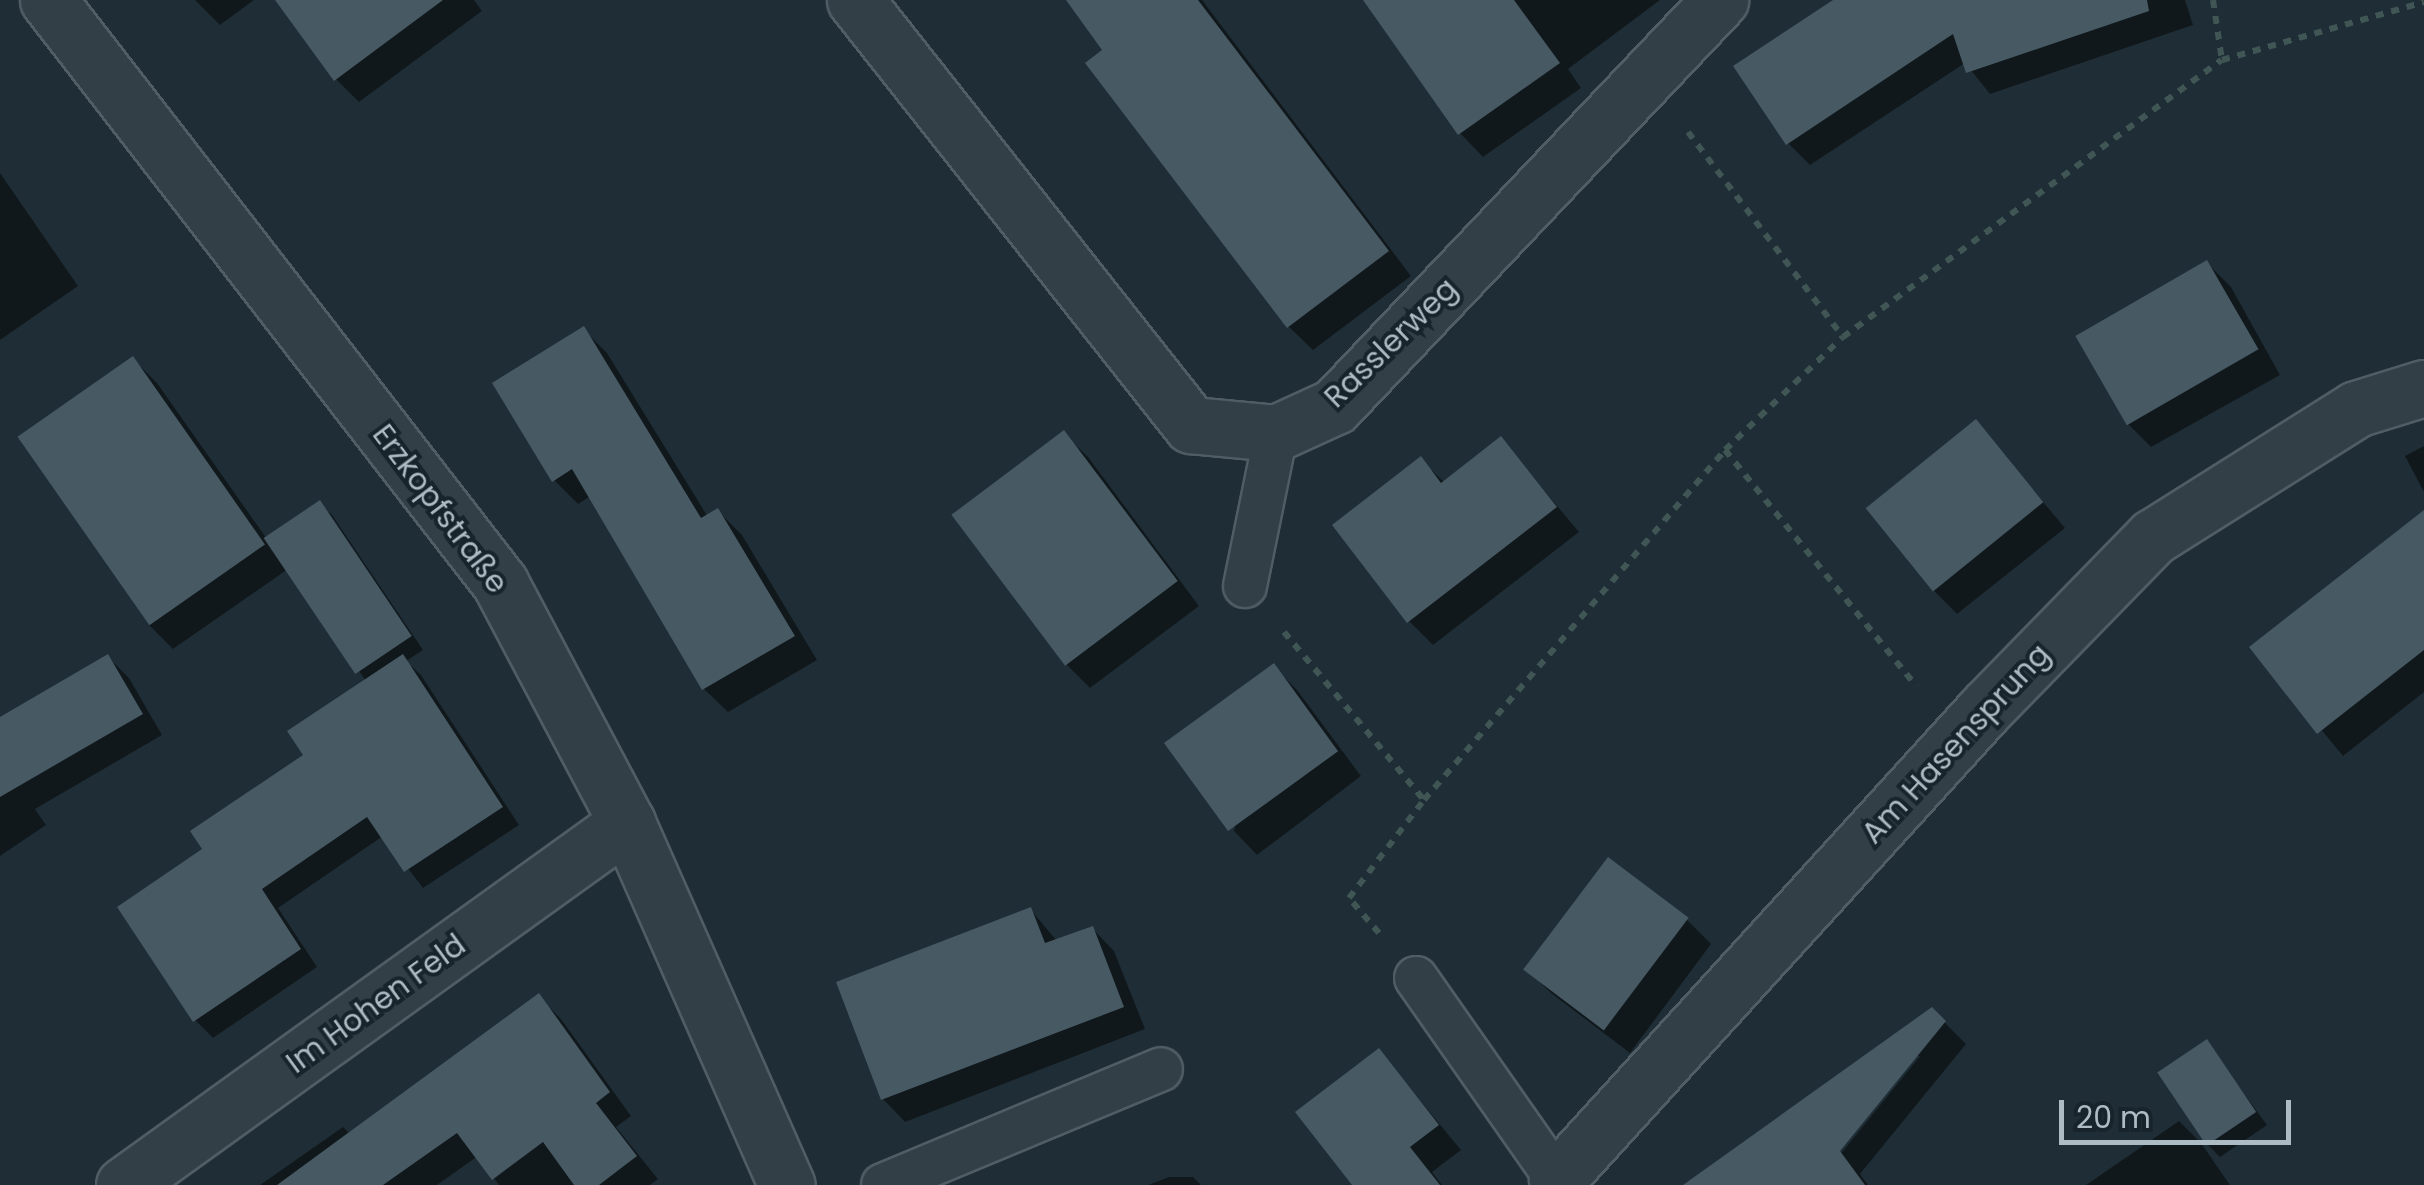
<!DOCTYPE html>
<html>
<head>
<meta charset="utf-8">
<style>
	body { margin:0 }
	#map { position:relative; width:2424px; height:1185px; overflow:hidden; background:#1f2e36; font-family:Poppins,sans-serif }
	div>[style] { position:absolute }
	[style*='--x'] { left:calc(var(--x)*1px); top:calc(var(--y)*1px); width:calc(var(--w)*1px); rotate:calc(var(--a)*1deg) }
	.shadow>* { inset:0; background:#0007 }
	.building>* { inset:0; background:#475963; transform-origin:0 0 }
	.path>* { height:6px; margin-top:-3px; transform-origin:0; background:repeating-linear-gradient(90deg,#405654 0 8px,transparent 0 16px) }
	.roads { filter:drop-shadow(2px 0 #505d65) drop-shadow(-2px 0 #505d65) drop-shadow(0 2px #505d65) drop-shadow(0 -2px #505d65) }
	.lane>* { height:42px; margin:-21px; padding:0 21px; transform-origin:21px; border-radius:21px; background:#323f47 }
	.street>* { height:55px; margin:-27.5px; padding:0 27.5px; transform-origin:27.5px; border-radius:27.5px; background:#323f47 }
	span { translate:-50% -50%; white-space:nowrap; text-align:center; line-height:1.15; -webkit-text-stroke:8px #18242b; paint-order:stroke }
	.street-label { font-size:30px; color:#acbbc4 }
	.scale { position:absolute; left:2059px; top:1100px; width:232px; height:45px; box-sizing:border-box; border:5px solid #acbbc4; border-top:0; padding-left:12px; font-size:30px; line-height:35px; white-space:nowrap; color:#acbbc4; -webkit-text-stroke:8px #18242b; paint-order:stroke }
</style>
</head>
<body>
<div id="map">
	<div class="shadow">
		<i style="clip-path:polygon(195px 0,254px 0,220px 25px)"></i>
		<i style="clip-path:polygon(278px 0,474px 0,482px 11px,359px 102px,336px 79px)"></i>
		<i style="clip-path:polygon(1069px 0,1202px 0,1411px 276px,1313px 350px,1289px 327px,1089px 64px,1106px 51px)"></i>
		<i style="clip-path:polygon(1412px 0,1660px 0,1568px 69px,1581px 88px,1483px 157px,1460px 133px)"></i>
		<i style="clip-path:polygon(1838px 0,2185px 0,2193px 25px,1990px 94px,1965px 63px,1810px 165px,1788px 143px)"></i>
		<i style="clip-path:polygon(0 173px,78px 286px,0 340px)"></i>
		<i style="clip-path:polygon(2207px 263px,2231px 287px,2280px 375px,2151px 447px,2127px 423px,2079px 336px)"></i>
		<i style="clip-path:polygon(583px 329px,607px 353px,708px 517px,718px 511px,742px 535px,817px 660px,728px 712px,704px 689px,591px 496px,578px 504px,554px 480px)"></i>
		<i style="clip-path:polygon(133px 359px,157px 383px,267px 539px,320px 503px,332px 515px,423px 650px,406px 661px,421px 675px,519px 825px,423px 888px,383px 836px,278px 908px,317px 967px,213px 1038px,195px 1020px,206px 850px,306px 756px,366px 681px,288px 569px,173px 649px,149px 625px)"></i>
		<i style="clip-path:polygon(1976px 422px,2065px 528px,1957px 614px,1933px 590px)"></i>
		<i style="clip-path:polygon(1064px 434px,1088px 457px,1199px 606px,1090px 688px,1066px 664px,955px 515px)"></i>
		<i style="clip-path:polygon(1501px 439px,1579px 532px,1433px 645px,1409px 621px,1420px 459px,1445px 483px)"></i>
		<i style="clip-path:polygon(2424px 446px,2424px 492px,2405px 456px)"></i>
		<i style="clip-path:polygon(2424px 513px,2424px 692px,2343px 756px,2253px 647px)"></i>
		<i style="clip-path:polygon(108px 657px,129px 678px,162px 735px,35px 809px,46px 825px,0 856px,0 720px)"></i>
		<i style="clip-path:polygon(1273px 666px,1297px 690px,1361px 776px,1257px 855px,1234px 831px)"></i>
		<i style="clip-path:polygon(1031px 910px,1057px 941px,1092px 928px,1114px 951px,1145px 1029px,905px 1122px,883px 1099px)"></i>
		<i style="clip-path:polygon(1687px 920px,1711px 944px,1630px 1053px,1551px 993px,1527px 970px)"></i>
		<i style="clip-path:polygon(538px 996px,561px 1019px,631px 1116px,616px 1127px,658px 1179px,650px 1185px,499px 1185px,478px 1156px,437px 1185px,260px 1185px,343px 1127px,350px 1134px)"></i>
		<i style="clip-path:polygon(evenodd,1932px 1010px,1966px 1044px,1860px 1174px,1868px 1185px,1737px 1185px,1932px 1010px,1914px 1056px,1920px 1056px,1834px 1162px,1830px 1159px,1914px 1056px)"></i>
		<i style="clip-path:polygon(2207px 1043px,2267px 1125px,2220px 1157px,2208px 1145px)"></i>
		<i style="clip-path:polygon(1379px 1051px,1461px 1150px,1432px 1172px,1442px 1185px,1355px 1185px)"></i>
		<i style="clip-path:polygon(2179px 1121px,2201px 1143px,2230px 1185px,2086px 1185px)"></i>
		<i style="clip-path:polygon(1169px 1177px,1193px 1177px,1201px 1185px,1148px 1185px)"></i>
	</div>
	<div class="building">
		<i style="clip-path:polygon(275px 0,443px 0,334px 81px)"></i>
		<i style="clip-path:polygon(1066px 0,1198px 0,1389px 251px,1287px 328px,1085px 63px,1102px 50px)"></i>
		<i style="clip-path:polygon(1363px 0,1514px 0,1560px 63px,1458px 135px)"></i>
		<i style="clip-path:polygon(1833px 0,2147px 0,2149px 11px,1966px 73px,1953px 34px,1786px 145px,1733px 66px)"></i>
		<i style="left:2207px;top:260px;width:103px;height:152px;rotate:60deg"></i>
		<i style="clip-path:polygon(584px 326px,701px 518px,718px 508px,795px 636px,702px 690px,572px 469px,552px 482px,492px 383px)"></i>
		<i style="left:133px;top:356px;width:230px;height:141px;rotate:55deg"></i>
		<i style="left:1976px;top:419px;width:107px;height:142px;rotate:51deg"></i>
		<i style="left:1064px;top:430px;width:189px;height:141px;rotate:53deg"></i>
		<i style="clip-path:polygon(1501px 436px,1557px 507px,1407px 623px,1332px 525px,1421px 456px,1441px 483px)"></i>
		<i style="left:320px;top:500px;width:164px;height:68px;rotate:56deg"></i>
		<i style="clip-path:polygon(2424px 510px,2424px 650px,2317px 734px,2249px 647px)"></i>
		<i style="clip-path:polygon(108px 654px,143px 714px,0 797px,0 717px)"></i>
		<i style="clip-path:polygon(403px 654px,503px 807px,404px 872px,367px 817px,262px 889px,301px 949px,193px 1022px,117px 907px,202px 849px,190px 831px,303px 755px,287px 731px)"></i>
		<i style="left:1274px;top:663px;width:109px;height:136px;rotate:54deg"></i>
		<i style="left:1608px;top:857px;width:101px;height:141px;rotate:37deg"></i>
		<i style="clip-path:polygon(1031px 907px,1045px 943px,1093px 926px,1124px 1007px,881px 1100px,836px 982px)"></i>
		<i style="clip-path:polygon(539px 993px,610px 1092px,596px 1103px,637px 1156px,599px 1185px,574px 1185px,543px 1142px,492px 1180px,457px 1133px,383px 1185px,277px 1185px)"></i>
		<i style="clip-path:polygon(1932px 1007px,1946px 1021px,1840px 1151px,1865px 1185px,1683px 1185px)"></i>
		<i style="left:2207px;top:1039px;width:88px;height:60px;rotate:56deg"></i>
		<i style="clip-path:polygon(1379px 1048px,1439px 1125px,1410px 1147px,1440px 1185px,1352px 1185px,1295px 1112px)"></i>
	</div>
	<div class="path">
		<i style="--x:2213;--y:0;--w:61;--a:81.5"></i>
		<i style="--x:1688;--y:132;--w:257;--a:52.9"></i>
		<i style="--x:1725;--y:450;--w:304;--a:51"></i>
		<i style="--x:1284;--y:632;--w:219;--a:50.2"></i>
		<i style="--x:1379;--y:933;--w:46;--a:-130.6"></i>
		<i style="--x:1349;--y:898;--w:123;--a:-52.6"></i>
		<i style="--x:1424;--y:800;--w:462;--a:-49.3"></i>
		<i style="--x:1725;--y:450;--w:163;--a:-43.8"></i>
		<i style="--x:1843;--y:337;--w:469;--a:-36.2"></i>
		<i style="--x:2222;--y:60;--w:210;--a:-16"></i>
	</div>
	<div class="roads">
		<div class="lane">
			<i style="--x:1245;--y:586;--w:156;--a:-78.5"></i>
			<i style="--x:1416;--y:978;--w:246;--a:55"></i>
			<i style="--x:883;--y:1185;--w:301;--a:-22.6"></i>
		</div>
		<div class="street">
			<i style="--x:48;--y:0;--w:738;--a:52.21"></i>
			<i style="--x:500;--y:583;--w:272;--a:62.1"></i>
			<i style="--x:627;--y:823;--w:396;--a:66.2"></i>
			<i style="--x:855;--y:0;--w:542;--a:51.67"></i>
			<i style="--x:1191;--y:425;--w:85;--a:5.4"></i>
			<i style="--x:1276;--y:433;--w:65;--a:-24.6"></i>
			<i style="--x:1335;--y:406;--w:560;--a:-46.52"></i>
			<i style="--x:124;--y:1185;--w:620;--a:-35.74"></i>
			<i style="--x:1560;--y:1185;--w:7;--a:-117"></i>
			<i style="--x:1557;--y:1179;--w:637;--a:-47.67"></i>
			<i style="--x:1986;--y:708;--w:239;--a:-45.7"></i>
			<i style="--x:2153;--y:537;--w:240;--a:-32.2"></i>
			<i style="--x:2356;--y:409;--w:71;--a:-17.2"></i>
		</div>
	</div>
	<div class="street-label">
		<span style="left:1391px;top:343px;rotate:-44deg">Rasslerweg</span>
		<span style="left:440px;top:509px;rotate:53deg">Erzkopfstraße</span>
		<span style="left:1956px;top:744px;rotate:-47deg">Am Hasensprung</span>
		<span style="left:376px;top:1004px;rotate:-36deg">Im Hohen Feld</span>
	</div>
	<div class="scale">20 m</div>
</div>
</body>
</html>
